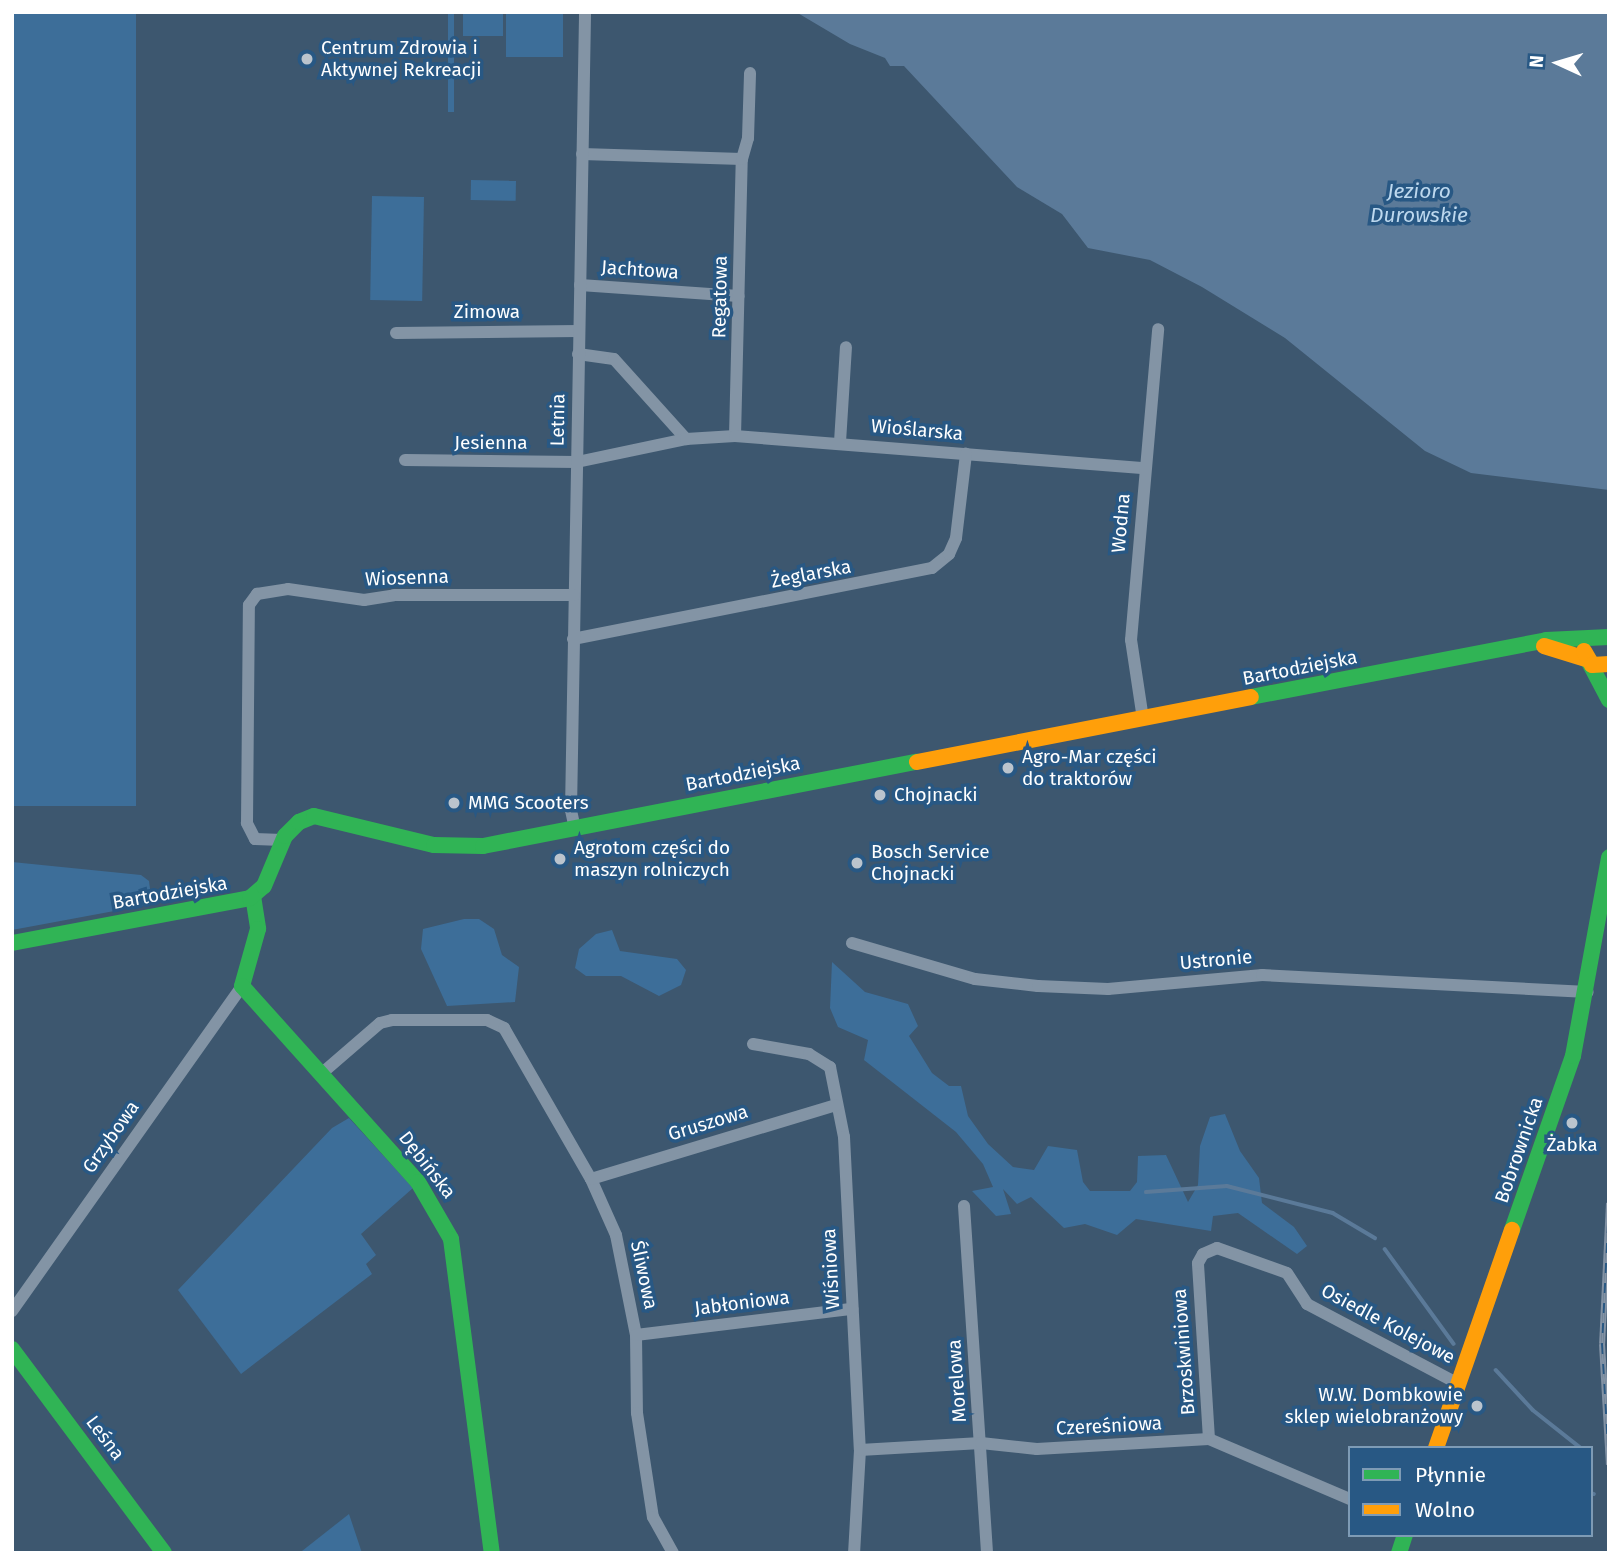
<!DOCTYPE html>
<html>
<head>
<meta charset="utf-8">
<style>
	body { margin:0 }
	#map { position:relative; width:1621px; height:1565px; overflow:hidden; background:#3d576f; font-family:"Fira Sans",sans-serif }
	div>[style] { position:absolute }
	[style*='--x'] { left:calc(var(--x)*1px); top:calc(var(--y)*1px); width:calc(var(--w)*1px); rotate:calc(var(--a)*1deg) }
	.green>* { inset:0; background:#3d6e99; transform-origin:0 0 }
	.water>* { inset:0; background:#5b7a99 }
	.stream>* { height:3.5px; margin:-1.75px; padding:0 1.75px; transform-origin:1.75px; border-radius:1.75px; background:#5b7a99 }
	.street>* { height:12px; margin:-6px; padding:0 6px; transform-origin:6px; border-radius:6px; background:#8394a5 }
	.fast>* { height:16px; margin:-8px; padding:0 8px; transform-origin:8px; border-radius:8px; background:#30b455 }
	.slow>* { height:16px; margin:-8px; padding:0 8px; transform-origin:8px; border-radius:8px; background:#ff9f0a }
	.rail>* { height:6px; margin-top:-3px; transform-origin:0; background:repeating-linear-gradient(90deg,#285884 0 10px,#8393a5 0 20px); box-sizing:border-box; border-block:2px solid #8393a5 }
	.dots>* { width:19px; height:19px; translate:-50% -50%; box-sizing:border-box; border:4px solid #285884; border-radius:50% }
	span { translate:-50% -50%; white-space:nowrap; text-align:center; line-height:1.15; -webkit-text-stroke:7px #285884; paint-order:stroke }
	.poi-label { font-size:19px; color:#fff }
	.left { translate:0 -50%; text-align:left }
	.right { translate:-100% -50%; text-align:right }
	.street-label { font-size:19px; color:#fff }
	.water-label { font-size:21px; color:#bdd8ee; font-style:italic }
	.frame { position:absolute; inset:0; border:14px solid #fff; pointer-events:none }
	.legend { position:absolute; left:1348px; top:1446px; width:245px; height:91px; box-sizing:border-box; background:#285884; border:2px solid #7e9bb5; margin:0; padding:9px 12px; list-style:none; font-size:21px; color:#fff }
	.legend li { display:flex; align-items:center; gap:14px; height:35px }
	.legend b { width:35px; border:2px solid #7e9bb5 }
	.north { position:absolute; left:1523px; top:28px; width:70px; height:70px; -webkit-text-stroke:5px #285884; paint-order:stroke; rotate:274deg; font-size:19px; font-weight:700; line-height:28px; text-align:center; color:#fff }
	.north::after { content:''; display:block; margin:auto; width:24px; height:32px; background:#fff; clip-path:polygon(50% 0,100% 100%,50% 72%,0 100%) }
</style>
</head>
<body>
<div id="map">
	<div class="green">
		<i style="left:12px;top:12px;width:124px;height:794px"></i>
		<i style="left:448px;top:12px;width:6px;height:100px"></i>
		<i style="left:463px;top:12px;width:40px;height:24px"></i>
		<i style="left:506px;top:12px;width:57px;height:45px"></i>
		<i style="left:471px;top:180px;width:45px;height:20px;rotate:1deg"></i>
		<i style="left:372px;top:196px;width:52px;height:104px;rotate:1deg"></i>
		<i style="clip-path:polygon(12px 862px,141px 875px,149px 881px,152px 904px,12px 930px)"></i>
		<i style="clip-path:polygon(464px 919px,479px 919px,494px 929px,502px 955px,519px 967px,515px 1002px,447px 1006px,421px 949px,423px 929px)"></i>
		<i style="clip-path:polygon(612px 930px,620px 951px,677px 959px,686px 970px,681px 985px,659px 996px,621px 976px,586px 976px,575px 968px,579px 949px,596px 934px)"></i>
		<i style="clip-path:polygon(832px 962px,865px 992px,908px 1004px,918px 1026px,909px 1036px,932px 1073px,949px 1086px,961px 1086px,968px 1116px,988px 1144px,1013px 1167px,1034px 1170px,1048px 1146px,1077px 1150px,1083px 1182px,1090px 1191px,1130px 1191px,1137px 1182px,1138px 1156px,1166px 1155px,1188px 1202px,1198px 1185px,1200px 1146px,1210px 1117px,1225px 1114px,1240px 1151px,1259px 1178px,1262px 1203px,1294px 1227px,1307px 1246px,1297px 1254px,1238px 1213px,1213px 1216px,1211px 1231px,1136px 1219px,1117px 1235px,1085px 1224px,1064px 1228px,1031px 1197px,1017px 1204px,1003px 1189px,1011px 1214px,996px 1216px,972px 1191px,993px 1187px,983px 1164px,956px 1132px,864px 1060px,868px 1040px,838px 1027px,830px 1008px)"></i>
		<i style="clip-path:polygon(349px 1118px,413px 1188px,361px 1234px,376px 1255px,366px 1264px,372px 1274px,241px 1374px,178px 1290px,332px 1128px)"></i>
		<i style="clip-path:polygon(349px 1514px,362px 1553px,302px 1553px,302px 1551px)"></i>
	</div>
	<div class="water">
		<i style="clip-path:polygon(796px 12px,1609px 12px,1609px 490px,1471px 473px,1425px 451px,1285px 338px,1202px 287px,1150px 260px,1088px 248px,1062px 214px,1017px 187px,904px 66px,890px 66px,885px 58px,850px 44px)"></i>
	</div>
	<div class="stream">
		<i style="--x:1146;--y:1192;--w:81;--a:-4.2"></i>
		<i style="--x:1227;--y:1186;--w:109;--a:14.3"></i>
		<i style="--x:1333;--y:1213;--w:49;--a:30.8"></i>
		<i style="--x:1385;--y:1249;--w:117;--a:54"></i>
		<i style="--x:1496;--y:1370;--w:54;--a:47.2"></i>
		<i style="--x:1533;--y:1410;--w:61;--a:38.4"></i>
		<i style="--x:1591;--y:1493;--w:3;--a:18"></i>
	</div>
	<div class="street">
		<i style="--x:582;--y:154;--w:160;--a:1.8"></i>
		<i style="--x:580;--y:285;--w:159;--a:4"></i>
		<i style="--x:396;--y:333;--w:183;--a:-0.6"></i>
		<i style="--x:578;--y:354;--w:36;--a:8"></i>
		<i style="--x:614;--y:359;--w:108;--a:48"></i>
		<i style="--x:735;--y:436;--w:277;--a:-88.6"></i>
		<i style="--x:742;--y:159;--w:22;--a:-74"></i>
		<i style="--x:748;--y:138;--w:65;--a:-88.2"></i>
		<i style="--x:840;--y:442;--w:95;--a:-86.4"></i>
		<i style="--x:405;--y:460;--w:172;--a:0.7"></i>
		<i style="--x:577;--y:462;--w:111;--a:-11.9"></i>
		<i style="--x:686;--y:439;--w:49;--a:-3.5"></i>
		<i style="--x:735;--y:436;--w:411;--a:4.5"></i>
		<i style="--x:573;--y:639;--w:366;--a:-11.2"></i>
		<i style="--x:932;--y:568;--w:22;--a:-39"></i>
		<i style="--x:949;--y:554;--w:17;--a:-66"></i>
		<i style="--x:956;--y:538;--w:85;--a:-83.2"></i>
		<i style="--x:1143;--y:719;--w:80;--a:-98.6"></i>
		<i style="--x:1131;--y:640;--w:312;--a:-85"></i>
		<i style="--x:575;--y:829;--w:19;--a:-102"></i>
		<i style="--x:571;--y:810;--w:798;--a:-88.99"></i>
		<i style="--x:282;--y:840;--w:27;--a:-178"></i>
		<i style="--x:255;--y:839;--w:18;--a:-117"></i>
		<i style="--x:247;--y:823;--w:218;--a:-89.5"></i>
		<i style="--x:249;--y:605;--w:14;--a:-54"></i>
		<i style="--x:257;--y:594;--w:31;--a:-9"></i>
		<i style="--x:288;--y:589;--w:77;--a:8.2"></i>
		<i style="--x:364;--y:600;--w:30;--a:-9"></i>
		<i style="--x:394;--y:595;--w:180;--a:0"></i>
		<i style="--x:852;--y:943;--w:128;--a:16.3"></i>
		<i style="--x:975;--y:979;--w:63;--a:6.3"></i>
		<i style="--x:1038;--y:986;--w:70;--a:2.5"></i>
		<i style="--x:1108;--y:989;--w:155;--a:-5.2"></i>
		<i style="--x:1262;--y:975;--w:326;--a:3"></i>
		<i style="--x:753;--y:1044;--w:57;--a:10.1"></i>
		<i style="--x:809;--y:1054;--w:25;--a:32"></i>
		<i style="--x:830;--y:1067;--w:71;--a:78.7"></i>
		<i style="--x:844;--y:1137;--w:313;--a:87.1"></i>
		<i style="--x:860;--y:1450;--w:103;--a:93.3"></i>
		<i style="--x:321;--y:1074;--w:78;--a:-40.8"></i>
		<i style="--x:380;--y:1023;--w:12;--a:-14"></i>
		<i style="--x:392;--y:1020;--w:95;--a:0"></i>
		<i style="--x:487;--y:1020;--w:19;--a:25"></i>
		<i style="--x:504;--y:1028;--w:174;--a:60.1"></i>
		<i style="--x:591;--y:1179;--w:61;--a:65.9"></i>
		<i style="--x:616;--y:1235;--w:102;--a:78.7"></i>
		<i style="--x:636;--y:1335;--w:78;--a:89.3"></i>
		<i style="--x:637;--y:1413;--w:105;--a:81.3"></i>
		<i style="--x:653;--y:1517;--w:41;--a:60.9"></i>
		<i style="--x:591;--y:1179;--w:256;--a:-16.8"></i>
		<i style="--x:964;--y:1206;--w:348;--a:86.2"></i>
		<i style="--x:12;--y:1311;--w:398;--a:-54.7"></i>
		<i style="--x:636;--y:1335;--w:218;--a:-6.9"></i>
		<i style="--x:1209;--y:1439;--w:176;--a:-93.6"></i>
		<i style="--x:1198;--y:1263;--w:10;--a:-61"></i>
		<i style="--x:1203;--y:1254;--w:15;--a:-23"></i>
		<i style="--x:1217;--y:1248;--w:74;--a:19.7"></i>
		<i style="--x:1287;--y:1273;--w:37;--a:57"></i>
		<i style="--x:1307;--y:1304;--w:172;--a:27.8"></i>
		<i style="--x:860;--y:1450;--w:121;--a:-3.3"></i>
		<i style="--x:981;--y:1443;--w:56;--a:6.1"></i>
		<i style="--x:1037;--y:1449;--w:172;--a:-3.3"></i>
		<i style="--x:1209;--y:1439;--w:153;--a:23.1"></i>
	</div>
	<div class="fast">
		<i style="--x:1589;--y:662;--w:43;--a:62.2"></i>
		<i style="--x:1251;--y:697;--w:300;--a:-10.9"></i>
		<i style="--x:1546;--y:640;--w:63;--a:-2.7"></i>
		<i style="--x:253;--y:896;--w:33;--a:81"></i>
		<i style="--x:258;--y:929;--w:59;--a:105.7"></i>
		<i style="--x:242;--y:986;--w:263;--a:48.1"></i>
		<i style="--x:418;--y:1182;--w:66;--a:59.9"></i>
		<i style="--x:451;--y:1239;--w:317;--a:82.6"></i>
		<i style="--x:12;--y:943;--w:242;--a:-10.7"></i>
		<i style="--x:250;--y:898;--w:18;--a:-41"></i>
		<i style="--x:264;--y:886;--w:54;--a:-67.2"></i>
		<i style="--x:285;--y:836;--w:20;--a:-45"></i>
		<i style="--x:299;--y:822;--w:16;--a:-22"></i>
		<i style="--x:314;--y:816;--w:123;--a:13.6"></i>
		<i style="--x:434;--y:845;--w:49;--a:1.2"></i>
		<i style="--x:483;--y:846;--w:442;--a:-11"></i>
		<i style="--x:1512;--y:1230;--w:184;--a:-70.7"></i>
		<i style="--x:1573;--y:1056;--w:202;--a:-79.7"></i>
		<i style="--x:12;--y:1349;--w:254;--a:53.3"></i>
		<i style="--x:1399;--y:1553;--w:19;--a:-72"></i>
	</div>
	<div class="slow">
		<i style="--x:1544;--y:646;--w:44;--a:17.2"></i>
		<i style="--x:1584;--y:651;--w:16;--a:60"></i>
		<i style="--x:1592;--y:665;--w:17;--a:-3"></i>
		<i style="--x:917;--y:762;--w:340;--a:-11"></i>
		<i style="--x:1436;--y:1448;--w:231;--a:-70.8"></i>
	</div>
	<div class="rail">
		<i style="--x:1609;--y:1203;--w:141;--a:92.8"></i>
		<i style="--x:1602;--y:1344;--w:121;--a:86.7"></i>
	</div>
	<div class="dots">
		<i style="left:307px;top:59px;background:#bbc4cd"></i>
		<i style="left:1008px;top:768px;background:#bbc4cd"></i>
		<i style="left:880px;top:795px;background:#bbc4cd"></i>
		<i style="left:454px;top:803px;background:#bbc4cd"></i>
		<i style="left:560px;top:859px;background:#bbc4cd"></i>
		<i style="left:857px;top:863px;background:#bbc4cd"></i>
		<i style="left:1572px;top:1123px;background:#bbc4cd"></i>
		<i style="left:1477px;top:1406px;background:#bbc4cd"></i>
	</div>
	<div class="poi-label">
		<span class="left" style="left:321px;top:59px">Centrum Zdrowia i<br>Aktywnej Rekreacji</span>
		<span class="left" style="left:1022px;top:768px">Agro-Mar części<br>do traktorów</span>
		<span class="left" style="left:894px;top:795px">Chojnacki</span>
		<span class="left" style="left:468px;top:803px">MMG Scooters</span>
		<span class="left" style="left:574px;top:859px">Agrotom części do<br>maszyn rolniczych</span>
		<span class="left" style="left:871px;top:863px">Bosch Service<br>Chojnacki</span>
		<span style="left:1572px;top:1145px">Żabka</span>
		<span class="right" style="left:1463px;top:1406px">W.W. Dombkowie<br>sklep wielobranżowy</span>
	</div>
	<div class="street-label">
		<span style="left:640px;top:270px;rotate:4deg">Jachtowa</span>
		<span style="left:720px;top:297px;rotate:-89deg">Regatowa</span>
		<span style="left:487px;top:312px">Zimowa</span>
		<span style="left:558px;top:420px;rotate:-89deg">Letnia</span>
		<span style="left:917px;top:430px;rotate:5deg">Wioślarska</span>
		<span style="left:491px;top:443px">Jesienna</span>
		<span style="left:1121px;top:523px;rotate:-85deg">Wodna</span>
		<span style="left:811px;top:574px;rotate:-11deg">Żeglarska</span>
		<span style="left:407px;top:578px;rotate:-2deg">Wiosenna</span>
		<span style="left:1300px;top:668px;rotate:-11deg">Bartodziejska</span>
		<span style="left:743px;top:774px;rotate:-11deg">Bartodziejska</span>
		<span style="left:170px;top:893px;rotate:-10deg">Bartodziejska</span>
		<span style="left:1216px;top:960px;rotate:-5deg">Ustronie</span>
		<span style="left:708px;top:1123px;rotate:-17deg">Gruszowa</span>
		<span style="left:111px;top:1137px;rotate:-55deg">Grzybowa</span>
		<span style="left:1519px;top:1150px;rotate:-71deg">Bobrownicka</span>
		<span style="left:427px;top:1165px;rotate:52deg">Dębińska</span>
		<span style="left:831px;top:1269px;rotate:-93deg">Wiśniowa</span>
		<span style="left:644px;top:1275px;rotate:78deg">Śliwowa</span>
		<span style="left:742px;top:1303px;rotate:-7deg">Jabłoniowa</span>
		<span style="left:1388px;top:1324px;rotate:28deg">Osiedle Kolejowe</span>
		<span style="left:1184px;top:1352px;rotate:-94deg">Brzoskwiniowa</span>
		<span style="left:957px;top:1381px;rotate:-94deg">Morelowa</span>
		<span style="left:1109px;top:1426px;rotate:-3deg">Czereśniowa</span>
		<span style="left:105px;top:1438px;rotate:53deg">Leśna</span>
	</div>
	<div class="water-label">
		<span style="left:1419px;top:203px">Jezioro<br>Durowskie</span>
	</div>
	<div class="frame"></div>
	<ul class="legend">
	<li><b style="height:9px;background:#30b455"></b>Płynnie</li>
	<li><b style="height:9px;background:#ff9f0a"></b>Wolno</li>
	</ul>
	<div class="north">N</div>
</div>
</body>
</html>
